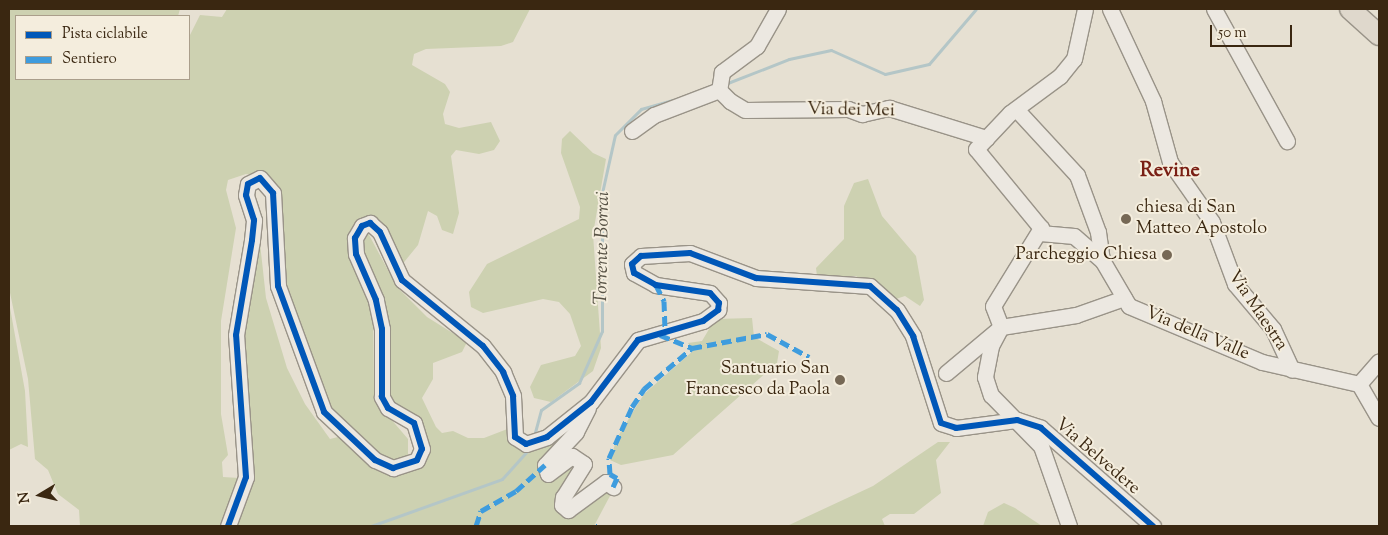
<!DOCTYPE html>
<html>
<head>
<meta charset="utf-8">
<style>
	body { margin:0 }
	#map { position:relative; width:1388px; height:535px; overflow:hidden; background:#e6e0d2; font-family:"Sorts Mill Goudy",serif }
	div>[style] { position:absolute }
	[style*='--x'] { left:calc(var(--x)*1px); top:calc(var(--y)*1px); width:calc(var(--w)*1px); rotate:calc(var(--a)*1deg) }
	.green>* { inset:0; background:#cdd1b1 }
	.stream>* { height:3px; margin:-1.5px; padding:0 1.5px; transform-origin:1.5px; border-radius:1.5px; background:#b4c6c7 }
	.roads { filter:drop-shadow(1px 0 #999388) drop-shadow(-1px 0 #999388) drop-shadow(0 1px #999388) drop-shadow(0 -1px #999388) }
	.minor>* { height:15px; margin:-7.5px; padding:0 7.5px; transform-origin:7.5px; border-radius:7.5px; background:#ece8e1 }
	.major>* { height:20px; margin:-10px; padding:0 10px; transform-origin:10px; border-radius:10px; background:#dfd8cc }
	.quiet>* { height:5px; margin-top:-2.5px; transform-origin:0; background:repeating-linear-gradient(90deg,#3e9cde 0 10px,transparent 0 15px) }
	.cycleway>* { height:6px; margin:-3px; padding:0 3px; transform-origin:3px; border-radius:3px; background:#0057b8 }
	.dots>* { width:14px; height:14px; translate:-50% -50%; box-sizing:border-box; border:2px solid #f4eddd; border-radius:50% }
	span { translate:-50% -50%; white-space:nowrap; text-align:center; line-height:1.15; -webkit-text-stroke:4px #f4eddd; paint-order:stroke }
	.street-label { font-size:18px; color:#3a2711 }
	.poi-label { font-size:18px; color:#3a2711 }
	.left { translate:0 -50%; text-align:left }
	.right { translate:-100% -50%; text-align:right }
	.water-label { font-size:19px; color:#585346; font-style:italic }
	.quarter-label { font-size:20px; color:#7a1f14; font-weight:700 }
	.frame { position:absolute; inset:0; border:10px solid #3a2711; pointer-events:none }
	.legend { position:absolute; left:15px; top:15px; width:175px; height:65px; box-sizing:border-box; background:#f4eddd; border:1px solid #aa9e8b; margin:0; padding:6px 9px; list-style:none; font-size:15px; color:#3a2711 }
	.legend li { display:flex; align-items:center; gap:10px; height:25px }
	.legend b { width:25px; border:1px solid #aa9e8b }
	.north { position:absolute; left:15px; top:470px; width:50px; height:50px; -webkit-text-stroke:4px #f4eddd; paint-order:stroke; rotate:261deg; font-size:14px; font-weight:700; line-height:20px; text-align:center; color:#3a2711 }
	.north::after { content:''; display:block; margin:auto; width:18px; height:22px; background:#3a2711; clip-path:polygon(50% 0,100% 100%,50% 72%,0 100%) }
	.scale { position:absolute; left:1210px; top:25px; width:82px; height:22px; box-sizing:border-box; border:2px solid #3a2711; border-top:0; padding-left:6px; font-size:15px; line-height:18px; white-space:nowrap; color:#3a2711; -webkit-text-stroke:4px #f4eddd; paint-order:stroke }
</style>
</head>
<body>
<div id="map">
	<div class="green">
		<i style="clip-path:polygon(9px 9px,180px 9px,178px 16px,16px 16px,16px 79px,189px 79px,189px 37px,200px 15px,222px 17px,227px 9px,530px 9px,513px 42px,501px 46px,426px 49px,414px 54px,412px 65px,445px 84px,450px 92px,443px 114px,445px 124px,459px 128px,491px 122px,500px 141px,494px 150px,479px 154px,456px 150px,451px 156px,459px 213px,453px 234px,442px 230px,437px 216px,428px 211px,418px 245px,396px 272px,380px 233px,358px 227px,373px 301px,374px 390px,384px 411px,408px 439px,408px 458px,394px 466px,335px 422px,285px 309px,270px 204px,254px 175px,246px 174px,228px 180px,226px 190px,236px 228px,221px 321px,221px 414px,228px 455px,222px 462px,223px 477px,239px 478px,228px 526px,80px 526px,79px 510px,58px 494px,48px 470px,35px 459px,28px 379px,9px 288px)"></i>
		<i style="clip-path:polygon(570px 131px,593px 153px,606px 159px,593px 234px,601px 348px,593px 371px,551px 402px,534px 398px,530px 387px,541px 365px,575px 356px,581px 346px,570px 314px,559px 302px,543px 299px,483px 313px,471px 307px,469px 292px,487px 264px,579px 219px,580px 207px,561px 153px,562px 139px)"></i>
		<i style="clip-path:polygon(868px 179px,882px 216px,916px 256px,924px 300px,920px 306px,905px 296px,893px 300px,856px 276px,817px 276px,816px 268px,844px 239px,844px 206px,854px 183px)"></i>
		<i style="clip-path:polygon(258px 225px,266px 298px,287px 368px,305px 404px,330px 439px,338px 437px,392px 474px,404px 474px,413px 467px,416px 436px,390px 406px,382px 371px,361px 248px,368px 233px,397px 287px,427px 317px,467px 342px,462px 352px,433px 363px,433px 379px,422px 398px,436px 427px,442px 433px,453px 431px,468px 438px,484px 438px,515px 426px,535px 449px,553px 441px,567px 428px,567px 464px,579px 462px,559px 507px,610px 485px,611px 494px,594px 526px,237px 526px,245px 498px,236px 381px)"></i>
		<i style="clip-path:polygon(9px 302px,25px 391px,28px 447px,21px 444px,9px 450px)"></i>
		<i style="clip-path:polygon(752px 318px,754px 337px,779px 351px,777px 363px,673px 455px,621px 465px,610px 460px,617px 438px,644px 394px,693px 351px,688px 343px,702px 341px,715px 319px)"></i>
		<i style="clip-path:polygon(938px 442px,950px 442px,936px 460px,941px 493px,914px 514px,890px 514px,882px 519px,885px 526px,787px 526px,873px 486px)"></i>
		<i style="clip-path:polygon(1004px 503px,1015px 508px,1042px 526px,983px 526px,988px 512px)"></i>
	</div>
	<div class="stream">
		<i style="--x:725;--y:84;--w:69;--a:-21.3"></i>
		<i style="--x:789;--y:59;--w:43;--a:-12.1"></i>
		<i style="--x:831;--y:50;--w:59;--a:24"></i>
		<i style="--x:885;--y:74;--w:45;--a:-12.8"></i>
		<i style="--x:929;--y:64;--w:72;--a:-49.5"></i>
		<i style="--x:534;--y:436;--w:27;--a:-75"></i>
		<i style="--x:541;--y:410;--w:47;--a:-35.4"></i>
		<i style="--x:579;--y:383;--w:57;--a:-66.1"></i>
		<i style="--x:602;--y:331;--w:138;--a:-90"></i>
		<i style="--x:602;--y:193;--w:59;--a:-77.4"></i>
		<i style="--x:615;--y:135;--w:37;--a:-45"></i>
		<i style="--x:641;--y:109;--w:33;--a:-16"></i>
		<i style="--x:371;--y:526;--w:139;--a:-19.7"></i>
		<i style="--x:502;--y:479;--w:40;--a:-48"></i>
	</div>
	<div class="roads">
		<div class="minor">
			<i style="--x:778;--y:9;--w:43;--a:119.6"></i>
			<i style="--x:757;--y:46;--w:44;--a:143.4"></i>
			<i style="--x:722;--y:72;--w:18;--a:99"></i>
			<i style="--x:719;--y:90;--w:16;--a:45"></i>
			<i style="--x:730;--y:101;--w:17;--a:31"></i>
			<i style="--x:745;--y:110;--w:103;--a:-0.6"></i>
			<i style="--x:848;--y:109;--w:15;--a:20"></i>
			<i style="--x:862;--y:114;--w:28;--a:-13"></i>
			<i style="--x:889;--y:108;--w:102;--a:17.2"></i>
			<i style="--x:1110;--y:9;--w:102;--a:64.9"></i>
			<i style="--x:1153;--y:101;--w:63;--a:74.4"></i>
			<i style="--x:1170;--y:162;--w:73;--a:55"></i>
			<i style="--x:1212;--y:222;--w:66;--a:69.6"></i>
			<i style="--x:1235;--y:284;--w:59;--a:49.8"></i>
			<i style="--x:1273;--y:329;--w:45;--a:65.1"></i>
			<i style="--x:1214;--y:9;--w:151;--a:61.1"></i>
			<i style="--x:1016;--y:109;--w:90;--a:47.3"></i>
			<i style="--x:1077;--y:175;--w:61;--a:69.8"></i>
			<i style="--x:1098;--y:232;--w:28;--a:82"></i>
			<i style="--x:1102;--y:260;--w:53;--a:59.6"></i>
			<i style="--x:1129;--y:306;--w:144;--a:22.8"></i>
			<i style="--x:1262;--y:362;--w:99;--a:12.8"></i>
			<i style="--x:1359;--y:384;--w:39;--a:60"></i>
			<i style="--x:632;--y:131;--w:27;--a:-36"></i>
			<i style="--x:654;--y:115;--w:70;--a:-21"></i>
			<i style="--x:1040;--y:233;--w:34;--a:5"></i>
			<i style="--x:1074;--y:236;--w:37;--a:41"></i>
			<i style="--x:1001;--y:327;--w:22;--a:-111"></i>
			<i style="--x:993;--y:306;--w:92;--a:-58.4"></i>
			<i style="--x:1041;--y:228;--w:102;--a:-129.4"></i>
			<i style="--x:976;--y:149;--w:50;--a:-46.6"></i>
			<i style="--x:1010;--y:113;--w:62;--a:-36.5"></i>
			<i style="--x:1060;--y:76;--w:22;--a:-51"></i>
			<i style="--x:1074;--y:59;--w:51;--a:-77.6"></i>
			<i style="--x:1001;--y:327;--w:21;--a:118"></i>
			<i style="--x:991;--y:346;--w:32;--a:101"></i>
			<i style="--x:985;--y:377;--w:19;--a:72"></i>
			<i style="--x:991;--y:395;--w:71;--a:45.6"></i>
			<i style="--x:1041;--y:446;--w:85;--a:70.7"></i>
			<i style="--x:946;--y:373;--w:72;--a:-39.9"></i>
			<i style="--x:1001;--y:327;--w:76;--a:-9.1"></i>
			<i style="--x:1076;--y:315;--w:51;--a:-19.5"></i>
			<i style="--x:1359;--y:384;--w:30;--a:-49"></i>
			<i style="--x:588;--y:408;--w:27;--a:117"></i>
			<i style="--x:576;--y:432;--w:45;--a:133.2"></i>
			<i style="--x:545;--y:465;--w:9;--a:72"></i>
			<i style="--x:548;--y:474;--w:30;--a:-37"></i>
			<i style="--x:572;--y:456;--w:14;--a:34"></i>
			<i style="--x:584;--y:464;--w:39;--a:122"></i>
			<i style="--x:563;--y:497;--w:8;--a:97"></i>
			<i style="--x:562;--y:505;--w:8;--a:40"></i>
			<i style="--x:568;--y:510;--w:47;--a:-36.4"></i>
			<i style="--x:606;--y:482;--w:9;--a:36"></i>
			<i style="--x:228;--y:526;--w:52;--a:-69.8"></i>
			<i style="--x:246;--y:477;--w:142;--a:-94"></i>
			<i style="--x:236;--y:335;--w:96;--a:-80.4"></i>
			<i style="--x:252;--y:240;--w:20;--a:-84"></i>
			<i style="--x:254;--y:220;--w:26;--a:-108"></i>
			<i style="--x:246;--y:195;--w:11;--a:-80"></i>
			<i style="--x:248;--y:184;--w:13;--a:-27"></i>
			<i style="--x:260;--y:178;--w:20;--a:49"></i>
			<i style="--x:273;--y:193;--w:93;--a:86.9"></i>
			<i style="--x:278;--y:286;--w:134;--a:69.9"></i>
			<i style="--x:324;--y:412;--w:70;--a:43.3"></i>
			<i style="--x:375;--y:460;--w:20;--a:24"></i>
			<i style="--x:393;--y:468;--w:25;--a:-18"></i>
			<i style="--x:417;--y:460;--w:12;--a:-66"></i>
			<i style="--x:422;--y:449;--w:27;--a:-107"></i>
			<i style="--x:414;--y:423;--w:30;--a:-150"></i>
			<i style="--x:388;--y:408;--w:13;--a:-119"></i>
			<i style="--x:382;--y:397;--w:68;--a:-90"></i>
			<i style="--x:382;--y:329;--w:30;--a:-102"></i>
			<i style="--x:376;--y:300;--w:50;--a:-113.5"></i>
			<i style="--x:356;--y:254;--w:16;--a:-94"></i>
			<i style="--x:355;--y:238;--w:14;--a:-60"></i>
			<i style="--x:362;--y:226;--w:9;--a:-21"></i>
			<i style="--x:370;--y:223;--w:13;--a:42"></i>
			<i style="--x:380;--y:232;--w:53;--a:65.4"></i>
			<i style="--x:402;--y:280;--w:104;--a:39.2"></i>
			<i style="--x:483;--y:346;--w:33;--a:52"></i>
			<i style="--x:503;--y:372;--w:26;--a:67"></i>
			<i style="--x:513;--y:396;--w:41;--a:87.2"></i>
			<i style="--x:515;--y:437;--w:13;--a:32"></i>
			<i style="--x:526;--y:444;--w:22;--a:-18"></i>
			<i style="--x:547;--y:437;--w:56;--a:-38.5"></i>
			<i style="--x:591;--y:402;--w:78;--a:-52.8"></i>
			<i style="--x:638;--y:340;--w:68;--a:-16.3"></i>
			<i style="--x:703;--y:321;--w:19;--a:-36"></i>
			<i style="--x:718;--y:310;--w:7;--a:-82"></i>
			<i style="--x:719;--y:303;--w:13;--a:-132"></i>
			<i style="--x:710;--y:293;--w:55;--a:-171.6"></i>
			<i style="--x:656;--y:285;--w:25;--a:-151"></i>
			<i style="--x:634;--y:273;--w:9;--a:-103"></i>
			<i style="--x:632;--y:264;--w:12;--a:-42"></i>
			<i style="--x:641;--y:256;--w:49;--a:-3.5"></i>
			<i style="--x:690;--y:253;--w:71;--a:20.7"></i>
			<i style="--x:756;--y:278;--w:114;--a:4"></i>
			<i style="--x:870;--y:286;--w:36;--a:42"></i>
			<i style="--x:897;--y:310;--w:31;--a:58"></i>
			<i style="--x:913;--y:336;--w:91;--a:72.2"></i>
			<i style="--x:941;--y:423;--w:16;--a:18"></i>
			<i style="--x:956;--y:428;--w:62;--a:-7.5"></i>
			<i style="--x:1017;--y:420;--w:25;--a:18"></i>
			<i style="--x:1041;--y:428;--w:149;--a:41.2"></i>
		</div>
		<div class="major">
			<i style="--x:1350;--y:9;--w:39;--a:42"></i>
		</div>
	</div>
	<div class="quiet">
		<i style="--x:656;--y:285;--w:18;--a:63"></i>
		<i style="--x:664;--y:301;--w:30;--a:88"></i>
		<i style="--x:660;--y:335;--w:35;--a:22"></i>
		<i style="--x:613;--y:487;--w:10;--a:-66"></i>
		<i style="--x:617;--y:478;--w:8;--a:-150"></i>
		<i style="--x:610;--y:474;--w:16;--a:-94"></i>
		<i style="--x:609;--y:458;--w:56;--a:-65.7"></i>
		<i style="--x:632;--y:407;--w:22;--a:-56"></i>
		<i style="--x:644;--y:389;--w:63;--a:-40.5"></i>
		<i style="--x:692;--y:348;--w:76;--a:-10.6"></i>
		<i style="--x:767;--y:334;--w:48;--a:28.7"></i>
		<i style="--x:476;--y:526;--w:16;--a:-72"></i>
		<i style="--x:481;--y:511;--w:40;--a:-29.7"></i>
		<i style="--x:516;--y:491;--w:39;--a:-42"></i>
		<i style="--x:596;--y:526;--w:1;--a:0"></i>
	</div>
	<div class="cycleway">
		<i style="--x:228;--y:526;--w:52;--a:-69.8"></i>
		<i style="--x:246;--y:477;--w:142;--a:-94"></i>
		<i style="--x:236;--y:335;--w:96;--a:-80.4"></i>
		<i style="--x:252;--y:240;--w:20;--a:-84"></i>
		<i style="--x:254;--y:220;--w:26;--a:-108"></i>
		<i style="--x:246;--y:195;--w:11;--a:-80"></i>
		<i style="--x:248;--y:184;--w:13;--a:-27"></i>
		<i style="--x:260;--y:178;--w:20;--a:49"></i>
		<i style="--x:273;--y:193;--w:93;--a:86.9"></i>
		<i style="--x:278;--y:286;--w:134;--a:69.9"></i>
		<i style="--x:324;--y:412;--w:70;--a:43.3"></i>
		<i style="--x:375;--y:460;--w:20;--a:24"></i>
		<i style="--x:393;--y:468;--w:25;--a:-18"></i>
		<i style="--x:417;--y:460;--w:12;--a:-66"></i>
		<i style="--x:422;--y:449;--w:27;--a:-107"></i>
		<i style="--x:414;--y:423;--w:30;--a:-150"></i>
		<i style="--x:388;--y:408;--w:13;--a:-119"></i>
		<i style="--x:382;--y:397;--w:68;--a:-90"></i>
		<i style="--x:382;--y:329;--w:30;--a:-102"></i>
		<i style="--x:376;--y:300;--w:50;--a:-113.5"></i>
		<i style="--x:356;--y:254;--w:16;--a:-94"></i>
		<i style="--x:355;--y:238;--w:14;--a:-60"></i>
		<i style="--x:362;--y:226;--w:9;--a:-21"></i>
		<i style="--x:370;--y:223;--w:13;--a:42"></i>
		<i style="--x:380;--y:232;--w:53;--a:65.4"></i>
		<i style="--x:402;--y:280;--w:104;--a:39.2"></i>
		<i style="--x:483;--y:346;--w:33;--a:52"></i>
		<i style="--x:503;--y:372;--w:26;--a:67"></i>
		<i style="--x:513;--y:396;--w:41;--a:87.2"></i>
		<i style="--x:515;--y:437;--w:13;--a:32"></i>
		<i style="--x:526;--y:444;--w:22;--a:-18"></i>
		<i style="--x:547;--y:437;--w:56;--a:-38.5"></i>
		<i style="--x:591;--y:402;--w:78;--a:-52.8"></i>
		<i style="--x:638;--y:340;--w:68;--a:-16.3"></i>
		<i style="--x:703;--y:321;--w:19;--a:-36"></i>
		<i style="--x:718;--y:310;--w:7;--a:-82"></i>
		<i style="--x:719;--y:303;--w:13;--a:-132"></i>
		<i style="--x:710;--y:293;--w:55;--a:-171.6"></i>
		<i style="--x:656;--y:285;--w:25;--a:-151"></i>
		<i style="--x:634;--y:273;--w:9;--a:-103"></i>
		<i style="--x:632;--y:264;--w:12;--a:-42"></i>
		<i style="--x:641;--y:256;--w:49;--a:-3.5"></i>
		<i style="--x:690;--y:253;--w:71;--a:20.7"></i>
		<i style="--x:756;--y:278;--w:114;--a:4"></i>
		<i style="--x:870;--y:286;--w:36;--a:42"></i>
		<i style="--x:897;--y:310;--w:31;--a:58"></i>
		<i style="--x:913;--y:336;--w:91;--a:72.2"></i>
		<i style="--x:941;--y:423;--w:16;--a:18"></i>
		<i style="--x:956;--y:428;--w:62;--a:-7.5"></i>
		<i style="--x:1017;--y:420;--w:25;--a:18"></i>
		<i style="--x:1041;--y:428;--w:149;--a:41.2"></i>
	</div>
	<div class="dots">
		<i style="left:1126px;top:219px;background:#766855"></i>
		<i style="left:1167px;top:255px;background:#766855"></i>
		<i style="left:840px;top:380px;background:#766855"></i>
	</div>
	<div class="street-label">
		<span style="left:851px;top:111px;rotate:1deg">Via dei Mei</span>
		<span style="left:1257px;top:311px;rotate:56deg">Via Maestra</span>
		<span style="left:1197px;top:334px;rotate:23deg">Via della Valle</span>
		<span style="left:1097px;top:457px;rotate:41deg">Via Belvedere</span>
	</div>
	<div class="poi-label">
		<span class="left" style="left:1136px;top:219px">chiesa di San<br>Matteo Apostolo</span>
		<span class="right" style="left:1157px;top:255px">Parcheggio Chiesa</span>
		<span class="right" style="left:830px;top:380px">Santuario San<br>Francesco da Paola</span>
	</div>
	<div class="water-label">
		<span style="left:603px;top:248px;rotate:-89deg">Torrente Borrai</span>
	</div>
	<div class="quarter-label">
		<span style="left:1170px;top:171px">Revine</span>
	</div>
	<div class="frame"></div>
	<ul class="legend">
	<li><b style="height:6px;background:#0057b8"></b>Pista ciclabile</li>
	<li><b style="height:6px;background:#3e9cde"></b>Sentiero</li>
	</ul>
	<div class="north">N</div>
	<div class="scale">50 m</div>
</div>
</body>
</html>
